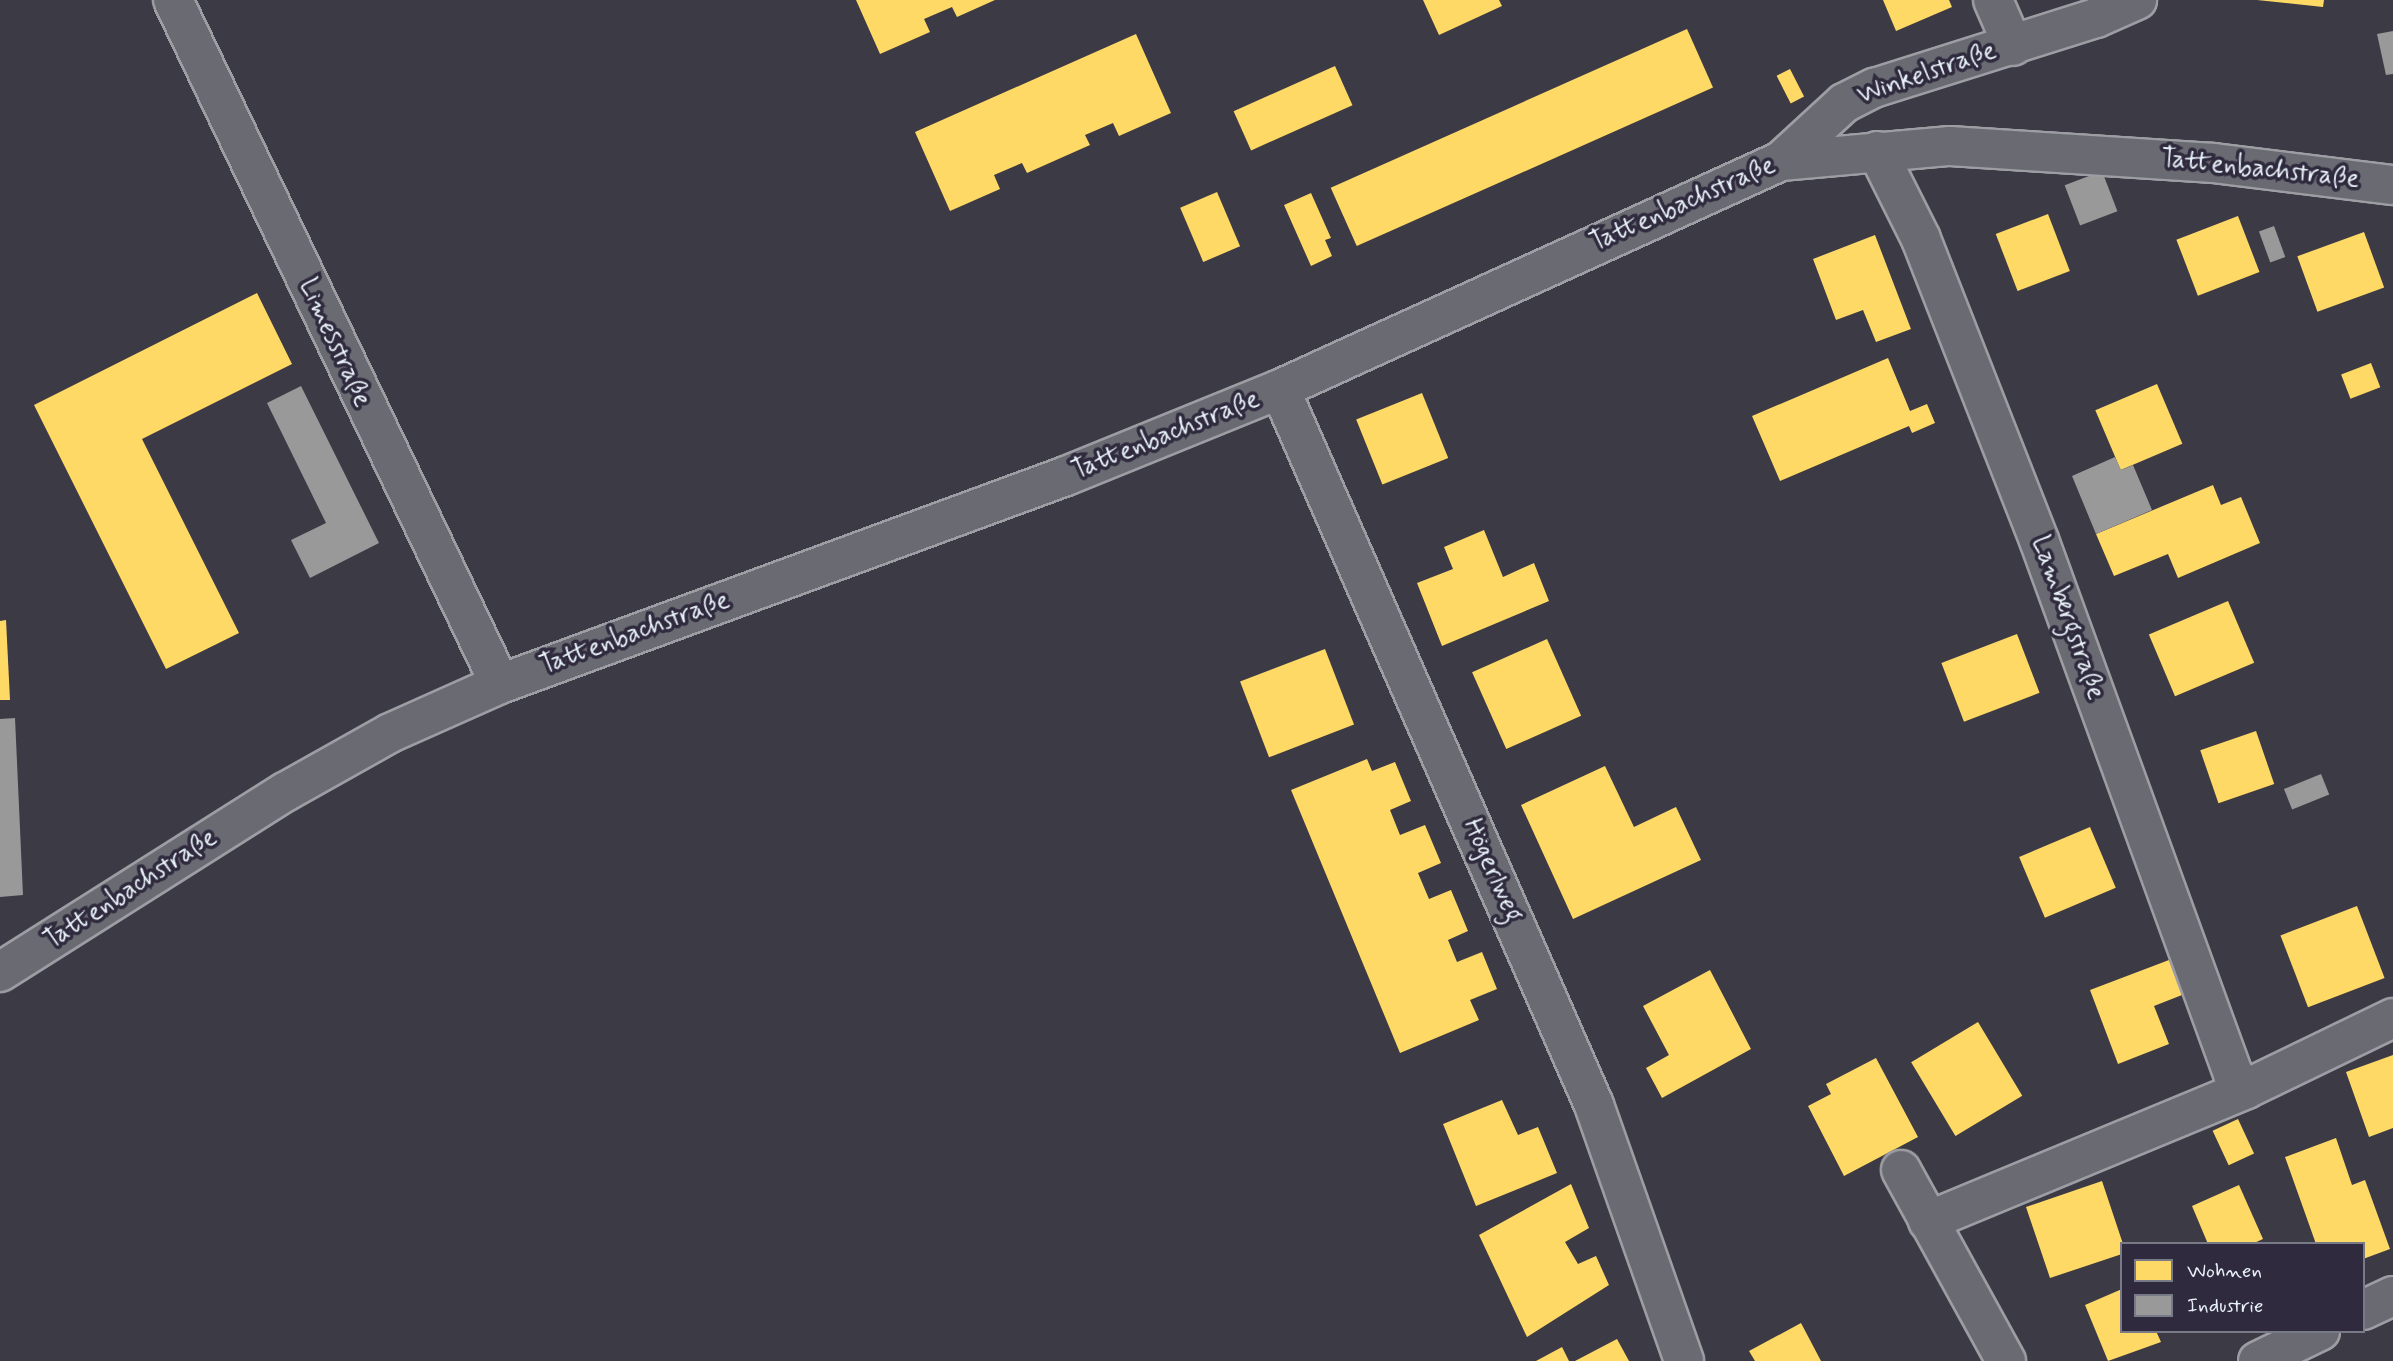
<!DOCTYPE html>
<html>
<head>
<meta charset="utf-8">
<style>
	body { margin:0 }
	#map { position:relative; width:2393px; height:1361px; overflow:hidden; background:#3c3a44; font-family:Mynerve,sans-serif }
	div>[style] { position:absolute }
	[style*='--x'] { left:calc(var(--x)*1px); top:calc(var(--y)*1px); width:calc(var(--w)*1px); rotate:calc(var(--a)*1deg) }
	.homes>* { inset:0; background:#ffd966; transform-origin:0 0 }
	.industry>* { inset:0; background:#999; transform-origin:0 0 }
	.roads { filter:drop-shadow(2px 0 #9d9ea4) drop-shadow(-2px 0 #9d9ea4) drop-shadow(0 2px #9d9ea4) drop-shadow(0 -2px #9d9ea4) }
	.minor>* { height:38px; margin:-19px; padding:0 19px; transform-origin:19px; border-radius:19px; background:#6a6b72 }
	span { translate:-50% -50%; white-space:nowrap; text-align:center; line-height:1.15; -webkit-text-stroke:7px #2f2a3d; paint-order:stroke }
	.street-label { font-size:26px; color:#e8f1f8 }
	.legend { position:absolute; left:2120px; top:1242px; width:245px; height:91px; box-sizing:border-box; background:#2f2a3d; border:2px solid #797a88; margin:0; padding:9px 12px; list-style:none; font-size:21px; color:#e8f1f8 }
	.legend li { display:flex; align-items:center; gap:14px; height:35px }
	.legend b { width:35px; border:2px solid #797a88 }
</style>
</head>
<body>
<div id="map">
	<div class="homes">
		<i style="clip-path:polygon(856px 0,995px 0,957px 17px,952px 7px,924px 19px,930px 32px,880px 54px)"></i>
		<i style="clip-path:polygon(1423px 0,1499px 0,1502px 6px,1439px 35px)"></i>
		<i style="clip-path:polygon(1883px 0,1949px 0,1952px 7px,1896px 31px)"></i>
		<i style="clip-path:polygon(2257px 0,2324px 0,2323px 7px)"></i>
		<i style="left:1687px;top:29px;width:64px;height:390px;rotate:66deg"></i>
		<i style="clip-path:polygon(1136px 34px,1171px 113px,1119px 136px,1113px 123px,1085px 135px,1090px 145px,1027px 173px,1022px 163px,994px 175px,1000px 189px,950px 211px,915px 132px)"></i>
		<i style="left:1335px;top:66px;width:43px;height:111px;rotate:66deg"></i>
		<i style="left:1790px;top:69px;width:31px;height:15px;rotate:63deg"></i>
		<i style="left:1217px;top:192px;width:59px;height:40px;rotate:67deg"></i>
		<i style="clip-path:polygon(1311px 193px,1331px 238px,1325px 240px,1332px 256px,1311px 266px,1284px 205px)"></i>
		<i style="left:2048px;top:214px;width:61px;height:56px;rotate:69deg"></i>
		<i style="left:2238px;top:216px;width:60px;height:66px;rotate:69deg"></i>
		<i style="left:2364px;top:232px;width:59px;height:71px;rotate:70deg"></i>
		<i style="clip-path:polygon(1875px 235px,1911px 329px,1876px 342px,1863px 310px,1836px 320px,1813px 259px)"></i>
		<i style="clip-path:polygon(257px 293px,292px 364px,142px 439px,239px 633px,166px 669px,34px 405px)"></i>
		<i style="clip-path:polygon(1888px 358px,1910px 411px,1927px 404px,1935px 423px,1912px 433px,1909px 426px,1780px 481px,1752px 416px)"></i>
		<i style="left:2371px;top:363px;width:26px;height:32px;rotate:69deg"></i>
		<i style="left:2157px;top:384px;width:65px;height:67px;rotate:67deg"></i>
		<i style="left:1422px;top:393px;width:70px;height:71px;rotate:68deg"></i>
		<i style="clip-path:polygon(2213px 485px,2221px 505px,2241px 497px,2260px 543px,2178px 578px,2168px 554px,2114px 576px,2096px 534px)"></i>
		<i style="clip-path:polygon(1484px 530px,1503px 577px,1534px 563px,1549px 601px,1442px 646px,1417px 583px,1453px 569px,1444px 547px)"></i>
		<i style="left:2228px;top:601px;width:67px;height:86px;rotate:67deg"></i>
		<i style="clip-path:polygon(6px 620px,10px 700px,0 700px,0 621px)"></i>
		<i style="left:2017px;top:634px;width:63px;height:81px;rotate:69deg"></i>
		<i style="left:1547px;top:639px;width:84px;height:82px;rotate:66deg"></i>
		<i style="left:1325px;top:649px;width:81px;height:91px;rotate:69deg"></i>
		<i style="left:2256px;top:731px;width:56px;height:59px;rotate:71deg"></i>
		<i style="clip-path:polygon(1367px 759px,1372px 771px,1395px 762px,1411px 801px,1390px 810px,1400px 835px,1425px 825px,1441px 863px,1418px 873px,1429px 899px,1451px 890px,1468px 931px,1448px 940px,1457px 962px,1482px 952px,1497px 989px,1470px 1000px,1479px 1020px,1400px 1053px,1291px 790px)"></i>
		<i style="clip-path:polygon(1605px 766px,1634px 827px,1676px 807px,1701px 860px,1573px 919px,1521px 805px)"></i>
		<i style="left:2090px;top:827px;width:66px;height:77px;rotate:67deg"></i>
		<i style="left:2357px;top:906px;width:77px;height:82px;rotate:69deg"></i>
		<i style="clip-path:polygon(2169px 960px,2182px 995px,2154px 1006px,2169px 1044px,2118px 1064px,2090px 990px)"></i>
		<i style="clip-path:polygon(1710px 970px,1751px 1049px,1662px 1098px,1646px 1068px,1669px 1055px,1643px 1006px)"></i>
		<i style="left:1978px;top:1022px;width:86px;height:78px;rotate:59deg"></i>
		<i style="clip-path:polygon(2393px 1055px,2393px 1128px,2369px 1137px,2346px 1072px)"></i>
		<i style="clip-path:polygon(1876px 1058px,1918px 1137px,1844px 1176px,1808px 1106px,1831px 1094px,1826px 1084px)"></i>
		<i style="clip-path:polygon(1502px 1100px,1518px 1135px,1538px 1127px,1557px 1173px,1476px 1206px,1443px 1124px)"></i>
		<i style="left:2238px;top:1119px;width:38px;height:28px;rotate:65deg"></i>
		<i style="clip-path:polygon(2336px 1138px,2352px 1185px,2365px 1180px,2390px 1249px,2363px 1259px,2363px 1244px,2316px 1244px,2285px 1157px)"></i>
		<i style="clip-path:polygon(2102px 1181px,2123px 1244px,2122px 1254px,2050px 1278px,2026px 1207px)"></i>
		<i style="clip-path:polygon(1571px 1184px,1589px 1228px,1565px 1242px,1578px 1264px,1596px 1256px,1609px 1285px,1527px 1337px,1479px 1235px)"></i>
		<i style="clip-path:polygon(2239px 1185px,2263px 1239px,2252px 1244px,2208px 1244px,2192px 1206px)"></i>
		<i style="clip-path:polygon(2122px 1289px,2122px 1331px,2156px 1331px,2161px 1342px,2108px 1361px,2085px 1305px)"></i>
		<i style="clip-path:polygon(1801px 1323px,1821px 1361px,1755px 1361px,1749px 1351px)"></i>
		<i style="clip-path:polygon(1617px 1339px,1629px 1361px,1575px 1361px)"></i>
		<i style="clip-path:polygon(1562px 1347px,1569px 1361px,1536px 1361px)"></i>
	</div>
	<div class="industry">
		<i style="clip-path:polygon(2393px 31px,2393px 74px,2386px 75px,2377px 34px)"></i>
		<i style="left:2102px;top:171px;width:43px;height:40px;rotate:69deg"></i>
		<i style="left:2274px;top:226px;width:33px;height:16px;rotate:70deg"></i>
		<i style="clip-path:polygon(301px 386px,379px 543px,310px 578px,291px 540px,326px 523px,267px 403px)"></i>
		<i style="clip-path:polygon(2115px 457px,2121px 470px,2133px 465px,2152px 510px,2096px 534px,2072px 476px)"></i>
		<i style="clip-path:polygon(15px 718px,23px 895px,0 897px,0 719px)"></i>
		<i style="left:2321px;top:774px;width:22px;height:40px;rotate:68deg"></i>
	</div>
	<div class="roads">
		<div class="minor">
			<i style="--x:173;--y:0;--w:758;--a:64.45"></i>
			<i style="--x:1993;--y:0;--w:50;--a:66.5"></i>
			<i style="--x:1877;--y:151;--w:98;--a:63.4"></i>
			<i style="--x:1921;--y:239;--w:323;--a:68.6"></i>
			<i style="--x:2039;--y:540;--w:568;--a:70.03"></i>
			<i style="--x:2233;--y:1074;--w:20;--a:49"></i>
			<i style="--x:1781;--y:161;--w:86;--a:-42.6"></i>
			<i style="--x:1844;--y:103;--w:34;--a:-27"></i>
			<i style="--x:1874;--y:88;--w:233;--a:-17.5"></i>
			<i style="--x:2096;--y:18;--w:45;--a:-23.7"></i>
			<i style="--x:1280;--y:389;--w:782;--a:66.32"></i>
			<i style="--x:1594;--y:1105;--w:271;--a:70.6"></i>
			<i style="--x:0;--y:972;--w:337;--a:-32.3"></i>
			<i style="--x:285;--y:792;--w:120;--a:-29.3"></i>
			<i style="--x:390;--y:733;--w:120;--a:-24"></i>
			<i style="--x:500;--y:684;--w:603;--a:-20.18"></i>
			<i style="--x:1066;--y:476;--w:231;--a:-22.1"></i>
			<i style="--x:1280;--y:389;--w:550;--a:-24.47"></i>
			<i style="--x:1781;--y:161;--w:170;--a:-5.1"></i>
			<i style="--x:1950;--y:146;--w:264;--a:3.7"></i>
			<i style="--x:2213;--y:163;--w:181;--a:7"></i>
			<i style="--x:1901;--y:1170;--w:218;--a:61.2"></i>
			<i style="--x:1928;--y:1221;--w:344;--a:-22.5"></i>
			<i style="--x:2246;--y:1089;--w:163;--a:-25.8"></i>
			<i style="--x:2363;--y:1310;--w:33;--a:-25"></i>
			<i style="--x:2258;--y:1361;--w:69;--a:-25.8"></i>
		</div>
	</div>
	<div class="street-label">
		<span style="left:1927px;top:74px;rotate:-19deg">Winkelstraße</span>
		<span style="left:2260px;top:170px;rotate:6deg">Tattenbachstraße</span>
		<span style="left:1683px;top:205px;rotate:-24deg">Tattenbachstraße</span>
		<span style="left:334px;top:343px;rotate:65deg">Limesstraße</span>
		<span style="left:1166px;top:436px;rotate:-22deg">Tattenbachstraße</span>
		<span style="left:2067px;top:618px;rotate:70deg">Lambergstraße</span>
		<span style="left:635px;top:634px;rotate:-20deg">Tattenbachstraße</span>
		<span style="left:1492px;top:871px;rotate:66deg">Högerlweg</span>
		<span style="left:131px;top:890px;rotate:-33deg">Tattenbachstraße</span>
	</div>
	<ul class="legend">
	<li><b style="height:19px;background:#ffd966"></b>Wohnen</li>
	<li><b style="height:19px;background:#999"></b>Industrie</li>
	</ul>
</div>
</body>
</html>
